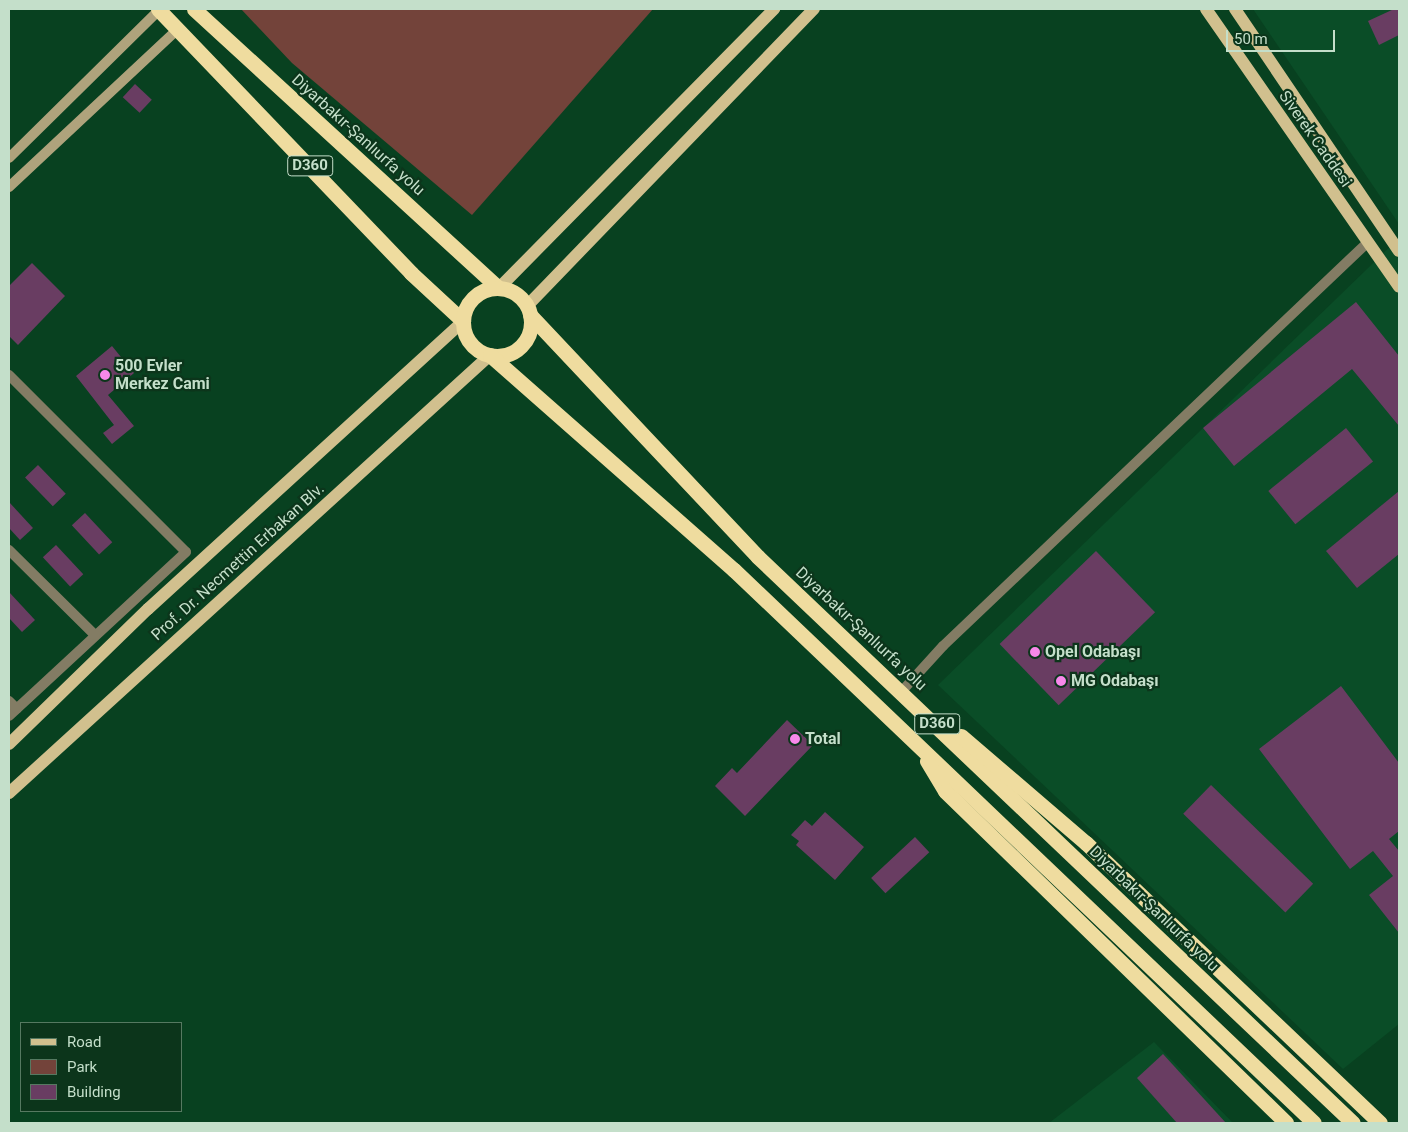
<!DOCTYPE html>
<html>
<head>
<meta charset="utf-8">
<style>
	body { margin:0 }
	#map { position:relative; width:1408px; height:1132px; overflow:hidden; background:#084120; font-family:Roboto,sans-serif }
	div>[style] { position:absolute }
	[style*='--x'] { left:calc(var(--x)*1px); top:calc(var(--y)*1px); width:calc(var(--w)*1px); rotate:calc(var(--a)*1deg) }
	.built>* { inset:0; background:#0a4d27 }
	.green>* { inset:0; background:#73433a }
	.building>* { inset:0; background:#693d62; transform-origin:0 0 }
	.street>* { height:10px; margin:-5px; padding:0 5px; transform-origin:5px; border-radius:5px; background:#837c64 }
	.secondary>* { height:10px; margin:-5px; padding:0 5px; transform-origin:5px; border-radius:5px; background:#afa37c }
	.primary>* { height:12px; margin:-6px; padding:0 6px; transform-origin:6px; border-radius:6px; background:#d1c08e }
	.highway>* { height:15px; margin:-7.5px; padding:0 7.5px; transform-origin:7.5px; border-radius:7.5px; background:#efdc9f }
	.highway>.ring { margin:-7.5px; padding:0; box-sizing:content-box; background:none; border:15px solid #efdc9f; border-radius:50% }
	.dots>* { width:14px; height:14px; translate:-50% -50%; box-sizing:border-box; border:2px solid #0c351b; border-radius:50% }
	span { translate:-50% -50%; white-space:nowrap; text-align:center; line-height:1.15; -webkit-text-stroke:4.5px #0c351b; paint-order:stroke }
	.shield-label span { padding:1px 4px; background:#0c351b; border:1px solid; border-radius:4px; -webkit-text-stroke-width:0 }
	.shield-label { font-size:15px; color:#c4dfca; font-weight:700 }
	.street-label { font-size:16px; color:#c4dfca }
	.poi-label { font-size:16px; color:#c4dfca; font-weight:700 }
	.left { translate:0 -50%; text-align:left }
	.frame { position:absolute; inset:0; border:10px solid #c4dfca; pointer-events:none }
	.legend { position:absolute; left:20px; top:1022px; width:162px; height:90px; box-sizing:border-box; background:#0c351b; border:1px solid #567961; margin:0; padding:6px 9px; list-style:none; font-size:15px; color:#c4dfca }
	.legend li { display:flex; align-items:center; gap:10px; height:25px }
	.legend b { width:25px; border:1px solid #567961 }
	.scale { position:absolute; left:1226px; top:30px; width:109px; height:22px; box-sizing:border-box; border:2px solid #c4dfca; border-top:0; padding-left:6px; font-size:15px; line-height:18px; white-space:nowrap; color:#c4dfca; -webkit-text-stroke:4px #0c351b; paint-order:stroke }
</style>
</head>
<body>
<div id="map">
	<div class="built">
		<i style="clip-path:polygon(1253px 9px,1399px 9px,1399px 224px)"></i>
		<i style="clip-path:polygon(1399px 238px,1399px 1024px,1343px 1069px,938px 685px)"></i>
		<i style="clip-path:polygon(1154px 1042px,1233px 1123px,1049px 1123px)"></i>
	</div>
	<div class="green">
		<i style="clip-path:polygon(241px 9px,653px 9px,472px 215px,292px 63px)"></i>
	</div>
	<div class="building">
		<i style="clip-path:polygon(1394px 9px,1399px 9px,1399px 35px,1379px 45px,1368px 21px)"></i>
		<i style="left:135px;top:84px;width:23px;height:18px;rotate:43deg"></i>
		<i style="clip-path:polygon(32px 263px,65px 296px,18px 345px,9px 336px,9px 286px)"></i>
		<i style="clip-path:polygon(1356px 302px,1399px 356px,1399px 426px,1352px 369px,1234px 466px,1203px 428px)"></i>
		<i style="clip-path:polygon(112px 346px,134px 373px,108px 395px,134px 426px,112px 444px,103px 433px,114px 425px,76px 376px)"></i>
		<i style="left:1346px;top:428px;width:43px;height:100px;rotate:51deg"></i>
		<i style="left:38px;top:465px;width:40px;height:18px;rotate:46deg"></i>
		<i style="clip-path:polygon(1399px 491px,1399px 554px,1357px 588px,1326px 551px)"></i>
		<i style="clip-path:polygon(9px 502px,33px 528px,20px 540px,9px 528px)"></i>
		<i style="left:85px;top:513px;width:40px;height:18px;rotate:47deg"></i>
		<i style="left:56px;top:545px;width:40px;height:18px;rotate:47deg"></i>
		<i style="left:1096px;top:551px;width:85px;height:134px;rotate:46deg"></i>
		<i style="clip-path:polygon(9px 592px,35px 620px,22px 632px,9px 618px)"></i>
		<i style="clip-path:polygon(1341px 686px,1399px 763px,1399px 831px,1389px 839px,1399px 851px,1399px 933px,1369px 895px,1393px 876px,1373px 851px,1350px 869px,1259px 749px)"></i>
		<i style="clip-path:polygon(787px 720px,813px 745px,745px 816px,715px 786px,732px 768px,737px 773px)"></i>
		<i style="left:1211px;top:785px;width:142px;height:40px;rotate:44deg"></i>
		<i style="clip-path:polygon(825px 812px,864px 847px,835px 880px,796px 845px,799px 841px,791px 835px,805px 820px,812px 826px)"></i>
		<i style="left:915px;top:837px;width:21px;height:60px;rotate:47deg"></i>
		<i style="clip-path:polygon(1163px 1054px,1226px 1123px,1177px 1123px,1137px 1078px)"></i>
	</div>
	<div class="street">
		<i style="--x:9;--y:375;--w:250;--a:45"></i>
		<i style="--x:186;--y:552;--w:241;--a:137.2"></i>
		<i style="--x:9;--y:550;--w:121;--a:44.7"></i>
		<i style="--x:902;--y:691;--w:61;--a:-47.7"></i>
		<i style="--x:943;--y:646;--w:586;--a:-43.55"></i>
		<i style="--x:9;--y:701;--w:11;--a:45"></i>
	</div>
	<div class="secondary">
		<i style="--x:9;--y:158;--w:211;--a:-44.6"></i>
		<i style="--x:9;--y:187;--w:233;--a:-43.1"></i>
	</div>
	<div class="primary">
		<i style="--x:1206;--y:9;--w:338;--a:55.2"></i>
		<i style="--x:1235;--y:9;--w:292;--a:55.9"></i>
		<i style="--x:499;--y:288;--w:392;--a:-45.4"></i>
		<i style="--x:527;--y:306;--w:413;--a:-46"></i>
		<i style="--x:9;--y:744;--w:194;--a:-44.2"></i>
		<i style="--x:148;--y:609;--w:427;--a:-42.4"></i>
		<i style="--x:9;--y:793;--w:651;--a:-42.32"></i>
	</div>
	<div class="highway">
		<i style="--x:158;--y:9;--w:366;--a:46.2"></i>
		<i style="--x:411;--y:273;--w:71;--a:42.7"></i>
		<i style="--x:194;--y:9;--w:413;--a:42.5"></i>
		<i class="ring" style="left:463px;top:288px;width:53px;height:53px"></i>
		<i style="--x:530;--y:315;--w:332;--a:46.7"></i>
		<i style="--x:758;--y:557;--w:821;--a:43.57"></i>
		<i style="--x:490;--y:355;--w:325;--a:41.4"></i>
		<i style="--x:734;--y:570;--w:801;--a:43.63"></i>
		<i style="--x:961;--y:736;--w:165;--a:40.6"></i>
		<i style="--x:1086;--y:843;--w:406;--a:43.6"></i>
		<i style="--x:927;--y:761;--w:35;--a:59"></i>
		<i style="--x:945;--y:791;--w:476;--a:44.2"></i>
	</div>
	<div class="dots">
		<i style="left:105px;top:375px;background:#f888ea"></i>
		<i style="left:1035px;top:652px;background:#f888ea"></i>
		<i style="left:1061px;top:681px;background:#f888ea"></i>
		<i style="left:795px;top:739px;background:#f888ea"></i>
	</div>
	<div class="shield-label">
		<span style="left:310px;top:166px">D360</span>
		<span style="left:937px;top:724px">D360</span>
	</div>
	<div class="street-label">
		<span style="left:358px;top:135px;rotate:42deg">Diyarbakır-Şanlıurfa yolu</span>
		<span style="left:1315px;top:139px;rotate:55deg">Siverek Caddesi</span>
		<span style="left:238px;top:562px;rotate:-42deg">Prof. Dr. Necmettin Erbakan Blv.</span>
		<span style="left:861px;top:629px;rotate:43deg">Diyarbakır-Şanlıurfa yolu</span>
		<span style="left:1154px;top:909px;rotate:44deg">Diyarbakır-Şanlıurfa yolu</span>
	</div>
	<div class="poi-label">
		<span class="left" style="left:115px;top:375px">500 Evler<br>Merkez Cami</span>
		<span class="left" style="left:1045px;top:652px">Opel Odabaşı</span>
		<span class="left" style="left:1071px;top:681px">MG Odabaşı</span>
		<span class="left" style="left:805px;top:739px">Total</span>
	</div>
	<div class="frame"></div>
	<ul class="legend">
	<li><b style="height:6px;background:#d1c08e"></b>Road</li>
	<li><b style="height:14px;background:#73433a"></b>Park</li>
	<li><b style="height:14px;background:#693d62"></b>Building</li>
	</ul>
	<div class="scale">50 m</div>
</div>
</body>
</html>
